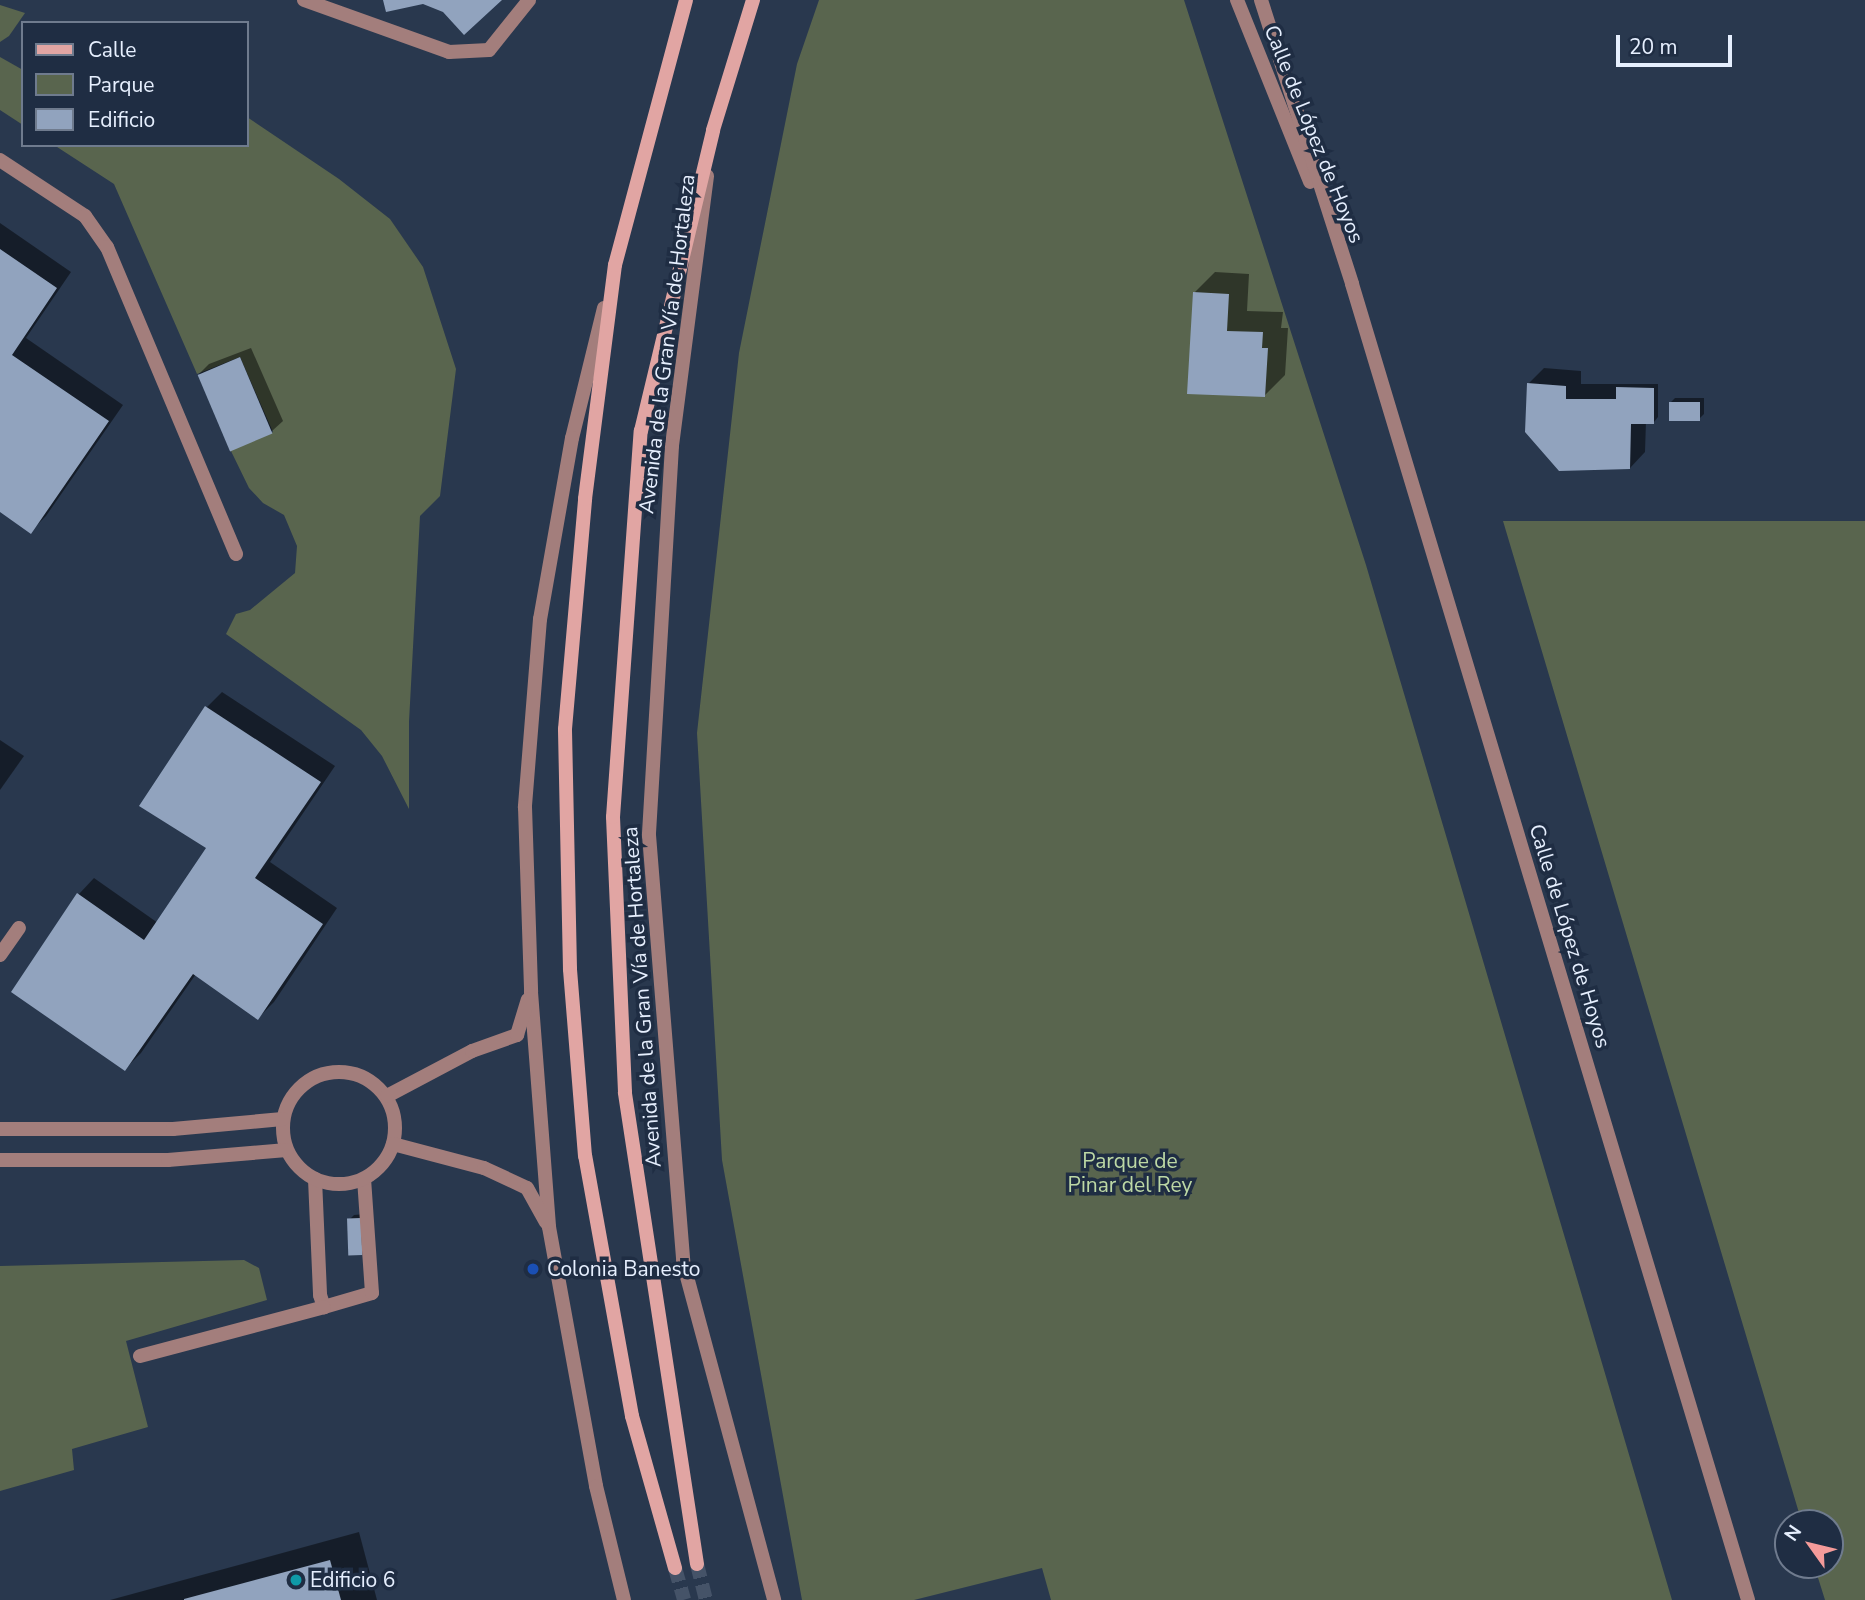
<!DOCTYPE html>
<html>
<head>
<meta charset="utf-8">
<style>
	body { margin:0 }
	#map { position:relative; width:1865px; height:1600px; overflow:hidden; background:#29384e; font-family:"Nunito Sans",sans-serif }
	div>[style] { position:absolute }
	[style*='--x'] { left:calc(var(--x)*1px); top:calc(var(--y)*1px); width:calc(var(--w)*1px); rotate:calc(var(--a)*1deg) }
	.green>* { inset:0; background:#59654e }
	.shadow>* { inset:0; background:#0007 }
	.building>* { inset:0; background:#91a3be; transform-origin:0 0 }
	.secondary-tunnel>* { height:14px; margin-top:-7px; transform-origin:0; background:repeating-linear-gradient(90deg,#455368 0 14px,transparent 0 21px) }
	.service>* { height:14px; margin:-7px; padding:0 7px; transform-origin:7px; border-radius:7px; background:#a37e7c }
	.minor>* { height:14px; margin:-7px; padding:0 7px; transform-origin:7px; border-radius:7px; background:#a37e7c }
	.minor>.ring { margin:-7px; padding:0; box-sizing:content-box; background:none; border:14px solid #a37e7c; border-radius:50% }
	.tertiary>* { height:14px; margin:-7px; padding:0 7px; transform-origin:7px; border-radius:7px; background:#a37e7c }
	.secondary>* { height:14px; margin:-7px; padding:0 7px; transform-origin:7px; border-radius:7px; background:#e1a5a3 }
	.dots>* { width:19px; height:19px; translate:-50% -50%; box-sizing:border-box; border:4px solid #1f2d43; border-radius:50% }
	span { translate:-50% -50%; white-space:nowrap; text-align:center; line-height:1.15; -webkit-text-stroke:7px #1f2d43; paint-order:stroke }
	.street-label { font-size:21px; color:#e6effe }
	.park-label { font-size:21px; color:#bdd8a5 }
	.poi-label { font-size:21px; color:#e6effe }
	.left { translate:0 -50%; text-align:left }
	.legend { position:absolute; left:21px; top:21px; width:228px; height:126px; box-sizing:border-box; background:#1f2d43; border:2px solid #6f7b8e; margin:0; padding:9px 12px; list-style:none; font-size:21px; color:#e6effe }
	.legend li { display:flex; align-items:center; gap:14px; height:35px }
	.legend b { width:35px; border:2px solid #6f7b8e }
	.north { position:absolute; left:1774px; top:1509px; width:70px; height:70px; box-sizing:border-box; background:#1f2d43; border:2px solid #6f7b8e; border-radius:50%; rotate:304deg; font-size:19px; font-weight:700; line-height:28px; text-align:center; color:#e6effe }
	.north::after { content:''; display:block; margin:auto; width:24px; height:32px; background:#f59b9a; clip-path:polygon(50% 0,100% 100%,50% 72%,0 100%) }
	.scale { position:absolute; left:1616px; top:35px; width:116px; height:32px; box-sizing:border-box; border:4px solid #e6effe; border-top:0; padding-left:9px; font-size:21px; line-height:24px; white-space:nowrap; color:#e6effe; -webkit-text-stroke:5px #1f2d43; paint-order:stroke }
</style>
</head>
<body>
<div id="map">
	<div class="green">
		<i style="clip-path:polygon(819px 0,1184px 0,1366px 565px,1672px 1600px,1051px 1600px,1042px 1568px,914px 1600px,802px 1600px,722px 1160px,697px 733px,739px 353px,797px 64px)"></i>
		<i style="clip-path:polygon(0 5px,25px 13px,9px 36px,0 42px)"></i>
		<i style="clip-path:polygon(0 57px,23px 70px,23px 125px,0 110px)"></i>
		<i style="clip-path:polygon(247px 117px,339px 179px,390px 219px,423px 267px,456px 369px,440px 496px,420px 516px,409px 722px,409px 809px,382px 756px,361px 730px,226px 634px,236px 614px,250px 610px,295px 573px,297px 546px,284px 515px,263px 503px,249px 488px,230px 449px,273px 432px,240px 357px,197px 374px,114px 184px,54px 145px,247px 145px)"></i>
		<i style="clip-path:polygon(1503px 521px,1865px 521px,1865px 1600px,1825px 1600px,1814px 1565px,1830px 1565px,1830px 1523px,1802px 1523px)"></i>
		<i style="clip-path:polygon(244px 1260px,259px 1268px,267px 1300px,126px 1341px,148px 1427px,72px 1449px,74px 1470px,0 1491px,0 1266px)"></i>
	</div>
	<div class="shadow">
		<i style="clip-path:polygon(0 223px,71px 272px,26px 338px,123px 405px,46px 516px,30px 532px,0 510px)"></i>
		<i style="clip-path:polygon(1215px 272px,1249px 274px,1247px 311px,1283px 312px,1281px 328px,1288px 328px,1285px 375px,1265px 395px,1195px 292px)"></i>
		<i style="clip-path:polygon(251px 348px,283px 421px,272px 431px,231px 447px,199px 374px,209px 364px)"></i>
		<i style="clip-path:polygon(1544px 368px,1581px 371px,1581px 384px,1658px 384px,1658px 417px,1654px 422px,1646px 422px,1645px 452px,1630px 468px,1529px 383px)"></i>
		<i style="clip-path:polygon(1675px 398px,1704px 398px,1704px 414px,1699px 419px,1670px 403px)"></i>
		<i style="clip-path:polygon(222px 692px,335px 766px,270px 862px,337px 908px,274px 1002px,258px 1018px,196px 974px,141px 1053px,125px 1069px,13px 992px,79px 894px,94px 878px,158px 923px,208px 847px,207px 707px)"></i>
		<i style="clip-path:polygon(0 740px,24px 756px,0 790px)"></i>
		<i style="clip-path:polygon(365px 1214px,366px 1248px,361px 1253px,349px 1220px,354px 1215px)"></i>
		<i style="clip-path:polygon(359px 1532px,377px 1600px,110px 1600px)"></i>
	</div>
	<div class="building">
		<i style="clip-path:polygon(383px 0,502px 0,464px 35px,443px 12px,423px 4px,386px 12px)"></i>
		<i style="clip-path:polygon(0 249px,57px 288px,12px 355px,109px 421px,31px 534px,0 512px)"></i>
		<i style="clip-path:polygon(1193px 292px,1229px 294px,1227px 331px,1263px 332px,1262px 348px,1268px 348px,1265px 397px,1187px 394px)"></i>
		<i style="left:240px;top:357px;width:83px;height:46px;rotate:67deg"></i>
		<i style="clip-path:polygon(1527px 383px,1566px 386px,1566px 399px,1616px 399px,1616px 387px,1654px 388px,1654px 424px,1631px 424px,1630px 469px,1559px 471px,1525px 432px)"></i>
		<i style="left:1669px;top:402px;width:31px;height:19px"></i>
		<i style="clip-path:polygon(205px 706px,321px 782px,255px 878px,323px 924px,258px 1020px,193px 974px,125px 1071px,11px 992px,77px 893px,144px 940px,206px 848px,139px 806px)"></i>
		<i style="left:361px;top:1218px;width:37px;height:14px;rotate:88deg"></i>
		<i style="clip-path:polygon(330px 1560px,341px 1600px,184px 1600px,184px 1599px)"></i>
	</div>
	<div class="secondary-tunnel">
		<i style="--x:697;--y:1564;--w:37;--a:76"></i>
		<i style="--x:675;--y:1568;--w:33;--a:74"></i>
	</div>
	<div class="service">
		<i style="--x:0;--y:955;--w:33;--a:-55"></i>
		<i style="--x:315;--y:1179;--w:116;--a:87.5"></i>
		<i style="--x:320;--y:1295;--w:13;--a:72"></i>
		<i style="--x:324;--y:1307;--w:50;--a:-16.3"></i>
		<i style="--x:372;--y:1293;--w:114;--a:-94"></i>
		<i style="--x:140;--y:1356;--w:190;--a:-14.9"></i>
	</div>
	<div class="minor">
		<i style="--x:304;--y:0;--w:154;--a:19.7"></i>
		<i style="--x:449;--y:52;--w:40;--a:-2.9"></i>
		<i style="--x:489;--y:50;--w:64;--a:-51.3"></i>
		<i style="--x:0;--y:160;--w:102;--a:33.4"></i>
		<i style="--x:85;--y:216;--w:38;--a:55"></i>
		<i style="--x:107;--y:247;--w:333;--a:67.2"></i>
		<i style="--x:707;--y:176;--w:272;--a:97.4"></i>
		<i style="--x:672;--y:446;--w:390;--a:93.4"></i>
		<i style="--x:649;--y:835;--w:428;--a:85.4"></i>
		<i style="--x:683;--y:1262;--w:350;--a:74.9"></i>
		<i style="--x:604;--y:308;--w:134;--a:103.8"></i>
		<i style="--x:572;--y:438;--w:184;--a:100"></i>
		<i style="--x:540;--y:619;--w:189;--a:94.6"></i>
		<i style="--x:525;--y:807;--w:185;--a:88.1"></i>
		<i style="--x:531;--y:992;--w:236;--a:85.6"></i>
		<i style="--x:549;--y:1227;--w:263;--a:79.7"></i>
		<i style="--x:596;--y:1486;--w:117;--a:76.2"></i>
		<i class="ring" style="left:283px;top:1072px;width:98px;height:98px"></i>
		<i style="--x:387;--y:1096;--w:96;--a:-27.9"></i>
		<i style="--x:472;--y:1051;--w:48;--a:-19.6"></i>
		<i style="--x:517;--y:1035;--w:37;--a:-73"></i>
		<i style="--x:0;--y:1129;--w:173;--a:0"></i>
		<i style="--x:173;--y:1129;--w:110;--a:-5.2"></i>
		<i style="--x:393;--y:1144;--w:94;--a:14.8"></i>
		<i style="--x:484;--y:1168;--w:47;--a:24.9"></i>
		<i style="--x:527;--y:1188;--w:39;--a:61"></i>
		<i style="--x:0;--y:1160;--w:168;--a:0"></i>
		<i style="--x:168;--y:1160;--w:119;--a:-4.8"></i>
	</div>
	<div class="tertiary">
		<i style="--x:1237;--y:0;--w:196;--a:68.1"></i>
		<i style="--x:1261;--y:0;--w:298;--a:72.2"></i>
		<i style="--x:1352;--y:284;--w:1374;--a:73.25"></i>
	</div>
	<div class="secondary">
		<i style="--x:697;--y:1564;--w:477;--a:-98.7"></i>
		<i style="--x:625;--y:1092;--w:275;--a:-92.5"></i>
		<i style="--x:613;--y:817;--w:387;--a:-85.9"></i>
		<i style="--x:641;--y:431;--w:309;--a:-76.5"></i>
		<i style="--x:713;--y:130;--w:136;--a:-72.9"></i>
		<i style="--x:675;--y:1568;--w:158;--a:-105.8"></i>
		<i style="--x:632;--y:1416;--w:264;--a:-100.2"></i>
		<i style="--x:585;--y:1156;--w:188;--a:-94.6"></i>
		<i style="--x:570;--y:969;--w:240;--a:-91.2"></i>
		<i style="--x:565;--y:729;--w:231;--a:-85"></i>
		<i style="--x:585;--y:499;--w:236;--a:-82.7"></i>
		<i style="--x:615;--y:265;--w:274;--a:-75"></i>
	</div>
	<div class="dots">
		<i style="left:533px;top:1269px;background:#1a4fb4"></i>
		<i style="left:296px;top:1580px;background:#0f9aa8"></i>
	</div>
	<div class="street-label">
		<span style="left:1314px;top:134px;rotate:68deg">Calle de López de Hoyos</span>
		<span style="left:667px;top:344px;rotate:-83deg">Avenida de la Gran Vía de Hortaleza</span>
		<span style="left:1570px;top:936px;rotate:73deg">Calle de López de Hoyos</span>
		<span style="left:642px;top:997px;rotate:-94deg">Avenida de la Gran Vía de Hortaleza</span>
	</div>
	<div class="park-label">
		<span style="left:1130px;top:1173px">Parque de<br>Pinar del Rey</span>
	</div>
	<div class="poi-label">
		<span class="left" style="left:547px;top:1269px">Colonia Banesto</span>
		<span class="left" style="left:310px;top:1580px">Edificio 6</span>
	</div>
	<ul class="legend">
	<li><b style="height:9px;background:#e1a5a3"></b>Calle</li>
	<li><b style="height:19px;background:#59654e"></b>Parque</li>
	<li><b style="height:19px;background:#91a3be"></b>Edificio</li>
	</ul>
	<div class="north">N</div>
	<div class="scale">20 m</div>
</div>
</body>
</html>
